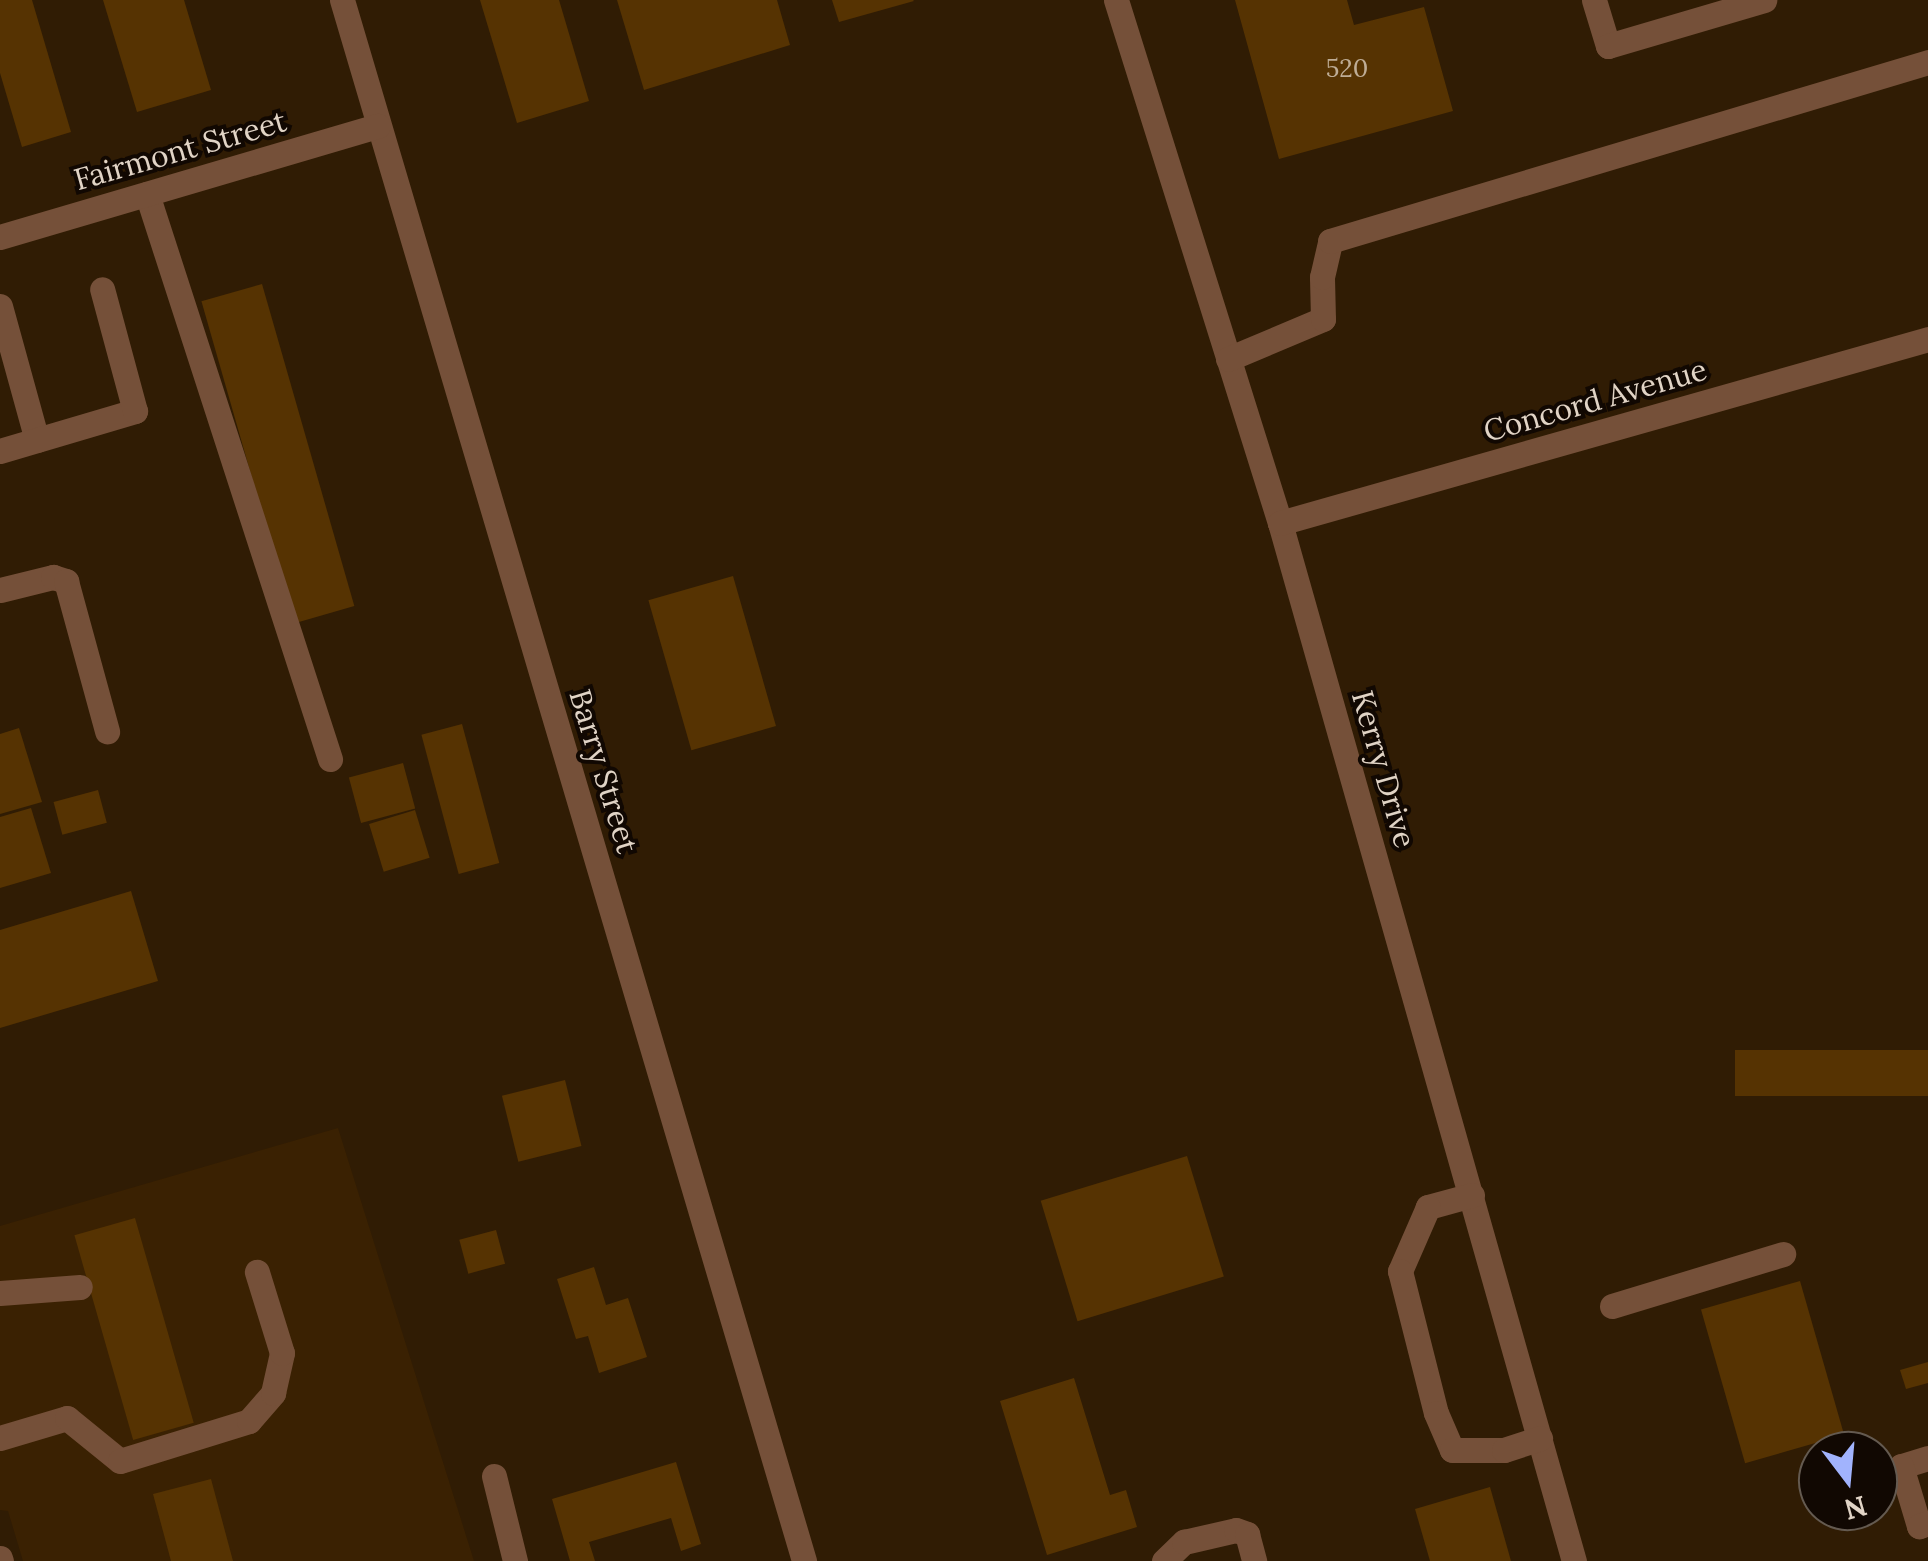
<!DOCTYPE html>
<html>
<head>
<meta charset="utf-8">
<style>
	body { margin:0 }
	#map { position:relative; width:1928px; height:1561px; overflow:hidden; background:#301c04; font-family:Lora,serif }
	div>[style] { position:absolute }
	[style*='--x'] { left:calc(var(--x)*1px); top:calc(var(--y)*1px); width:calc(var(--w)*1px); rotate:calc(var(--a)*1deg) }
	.built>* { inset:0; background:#3a2102 }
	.building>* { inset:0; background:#563302; transform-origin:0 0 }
	.minor>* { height:25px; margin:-12.5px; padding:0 12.5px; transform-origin:12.5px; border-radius:12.5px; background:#755039 }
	span { translate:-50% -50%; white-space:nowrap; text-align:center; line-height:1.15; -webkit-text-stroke:8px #110802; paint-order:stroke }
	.number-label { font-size:25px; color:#beac95 }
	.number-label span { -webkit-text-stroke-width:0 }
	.street-label { font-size:30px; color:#e1d4c6 }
	.north { position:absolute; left:1798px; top:1431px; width:100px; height:100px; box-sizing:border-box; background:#110802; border:2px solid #645a50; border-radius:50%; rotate:164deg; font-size:28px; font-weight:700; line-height:40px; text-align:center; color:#e1d4c6 }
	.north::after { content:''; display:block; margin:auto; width:35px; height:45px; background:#a1b3fd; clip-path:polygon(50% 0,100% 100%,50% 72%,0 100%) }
</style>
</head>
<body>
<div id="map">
	<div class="built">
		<i style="clip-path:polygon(338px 1128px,474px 1561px,23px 1561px,8px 1511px,0 1510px,0 1226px)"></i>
	</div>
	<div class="building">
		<i style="clip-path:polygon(0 0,32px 0,71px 132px,22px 147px,0 73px)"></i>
		<i style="clip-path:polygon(103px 0,184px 0,211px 90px,137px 112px)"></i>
		<i style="clip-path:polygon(480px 0,559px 0,589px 101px,517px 123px)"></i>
		<i style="clip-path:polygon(617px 0,777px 0,790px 45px,644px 90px)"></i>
		<i style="clip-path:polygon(832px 0,913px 0,914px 1px,839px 22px)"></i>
		<i style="clip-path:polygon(1235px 0,1347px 0,1354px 25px,1424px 7px,1453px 111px,1279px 159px)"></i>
		<i style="left:262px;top:284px;width:335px;height:63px;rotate:74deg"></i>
		<i style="left:733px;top:576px;width:156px;height:88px;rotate:74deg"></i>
		<i style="left:462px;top:724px;width:144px;height:42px;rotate:75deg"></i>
		<i style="clip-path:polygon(19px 728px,42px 802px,0 814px,0 734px)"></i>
		<i style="left:403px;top:763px;width:47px;height:56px;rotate:75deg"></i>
		<i style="left:98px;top:790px;width:34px;height:46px;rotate:75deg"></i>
		<i style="clip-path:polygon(31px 808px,51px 873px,0 888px,0 817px)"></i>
		<i style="left:415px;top:810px;width:50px;height:48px;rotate:73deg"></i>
		<i style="clip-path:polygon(131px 891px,158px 981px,0 1028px,0 930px)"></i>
		<i style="left:1928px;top:1050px;width:46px;height:193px;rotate:90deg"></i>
		<i style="left:565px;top:1080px;width:68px;height:65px;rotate:76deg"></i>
		<i style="left:1187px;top:1156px;width:126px;height:153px;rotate:73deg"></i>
		<i style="left:135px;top:1218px;width:213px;height:63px;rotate:74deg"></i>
		<i style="left:496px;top:1230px;width:35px;height:38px;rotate:75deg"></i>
		<i style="clip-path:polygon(594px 1267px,606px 1305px,628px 1298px,647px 1357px,599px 1373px,588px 1336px,576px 1339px,557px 1279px)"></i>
		<i style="left:1800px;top:1281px;width:160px;height:103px;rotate:74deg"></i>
		<i style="clip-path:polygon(1928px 1362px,1928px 1383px,1906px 1389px,1900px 1370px)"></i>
		<i style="clip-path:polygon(1074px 1378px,1110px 1495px,1126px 1490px,1137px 1527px,1047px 1555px,1000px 1401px)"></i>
		<i style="clip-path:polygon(676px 1462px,701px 1544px,681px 1551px,671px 1518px,589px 1542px,595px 1561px,570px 1561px,552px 1499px)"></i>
		<i style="clip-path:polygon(211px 1479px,233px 1561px,171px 1561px,153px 1494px)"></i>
		<i style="clip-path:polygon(1490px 1487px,1511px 1561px,1430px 1561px,1415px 1509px)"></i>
	</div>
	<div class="minor">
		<i style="--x:342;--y:0;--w:1628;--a:73.51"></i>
		<i style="--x:1116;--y:0;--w:548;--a:72.59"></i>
		<i style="--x:1280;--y:523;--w:1079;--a:74.19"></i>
		<i style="--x:1594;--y:0;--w:48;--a:73.1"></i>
		<i style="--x:1608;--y:46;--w:163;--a:-16.4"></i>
		<i style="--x:147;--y:194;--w:594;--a:72.05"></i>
		<i style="--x:0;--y:237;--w:394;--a:-16.4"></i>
		<i style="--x:0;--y:306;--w:139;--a:74.6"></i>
		<i style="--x:1228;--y:359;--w:103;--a:-22.8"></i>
		<i style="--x:1323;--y:319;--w:42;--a:-91.4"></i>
		<i style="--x:1322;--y:277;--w:37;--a:-77"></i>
		<i style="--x:1330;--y:241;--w:624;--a:-16.66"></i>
		<i style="--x:0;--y:451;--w:141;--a:-16.5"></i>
		<i style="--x:135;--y:411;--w:126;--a:-105.1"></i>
		<i style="--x:1280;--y:523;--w:674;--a:-15.85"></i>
		<i style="--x:0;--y:590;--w:55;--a:-13.8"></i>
		<i style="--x:53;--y:577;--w:14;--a:17"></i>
		<i style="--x:66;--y:581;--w:156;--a:74.7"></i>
		<i style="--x:1472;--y:1195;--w:46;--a:164.7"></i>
		<i style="--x:1428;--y:1207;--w:70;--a:113.6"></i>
		<i style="--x:1400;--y:1271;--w:146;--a:75.8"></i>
		<i style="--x:1436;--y:1413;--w:40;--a:66.6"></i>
		<i style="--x:1452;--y:1450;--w:52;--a:0"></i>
		<i style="--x:1504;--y:1450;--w:38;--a:-18"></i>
		<i style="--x:0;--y:1293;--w:80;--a:-4.3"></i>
		<i style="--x:1612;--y:1306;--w:179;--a:-16.9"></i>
		<i style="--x:0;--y:1438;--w:70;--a:-16.6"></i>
		<i style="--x:67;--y:1418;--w:68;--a:39.1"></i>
		<i style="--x:120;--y:1461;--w:135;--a:-17.2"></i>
		<i style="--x:249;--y:1421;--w:37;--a:-49"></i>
		<i style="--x:273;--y:1393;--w:41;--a:-77.3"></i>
		<i style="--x:282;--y:1353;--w:85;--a:-107.2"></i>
		<i style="--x:1928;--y:1458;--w:28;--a:163"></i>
		<i style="--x:1901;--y:1466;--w:63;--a:73.3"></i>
		<i style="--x:1919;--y:1526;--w:9;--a:-18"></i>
		<i style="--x:494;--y:1476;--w:88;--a:76.1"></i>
		<i style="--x:0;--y:1558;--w:3;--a:72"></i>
		<i style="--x:1164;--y:1561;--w:28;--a:-44"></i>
		<i style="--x:1184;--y:1542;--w:53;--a:-13"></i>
		<i style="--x:1236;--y:1530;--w:12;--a:20"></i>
		<i style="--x:1247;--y:1534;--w:28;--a:75"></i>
	</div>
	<div class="number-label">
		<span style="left:1347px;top:68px">520</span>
	</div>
	<div class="street-label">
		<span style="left:180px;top:150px;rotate:-16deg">Fairmont Street</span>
		<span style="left:1595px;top:400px;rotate:-16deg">Concord Avenue</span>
		<span style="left:1384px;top:769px;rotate:74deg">Kerry Drive</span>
		<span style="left:604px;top:771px;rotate:73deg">Barry Street</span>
	</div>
	<div class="north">N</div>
</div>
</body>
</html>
